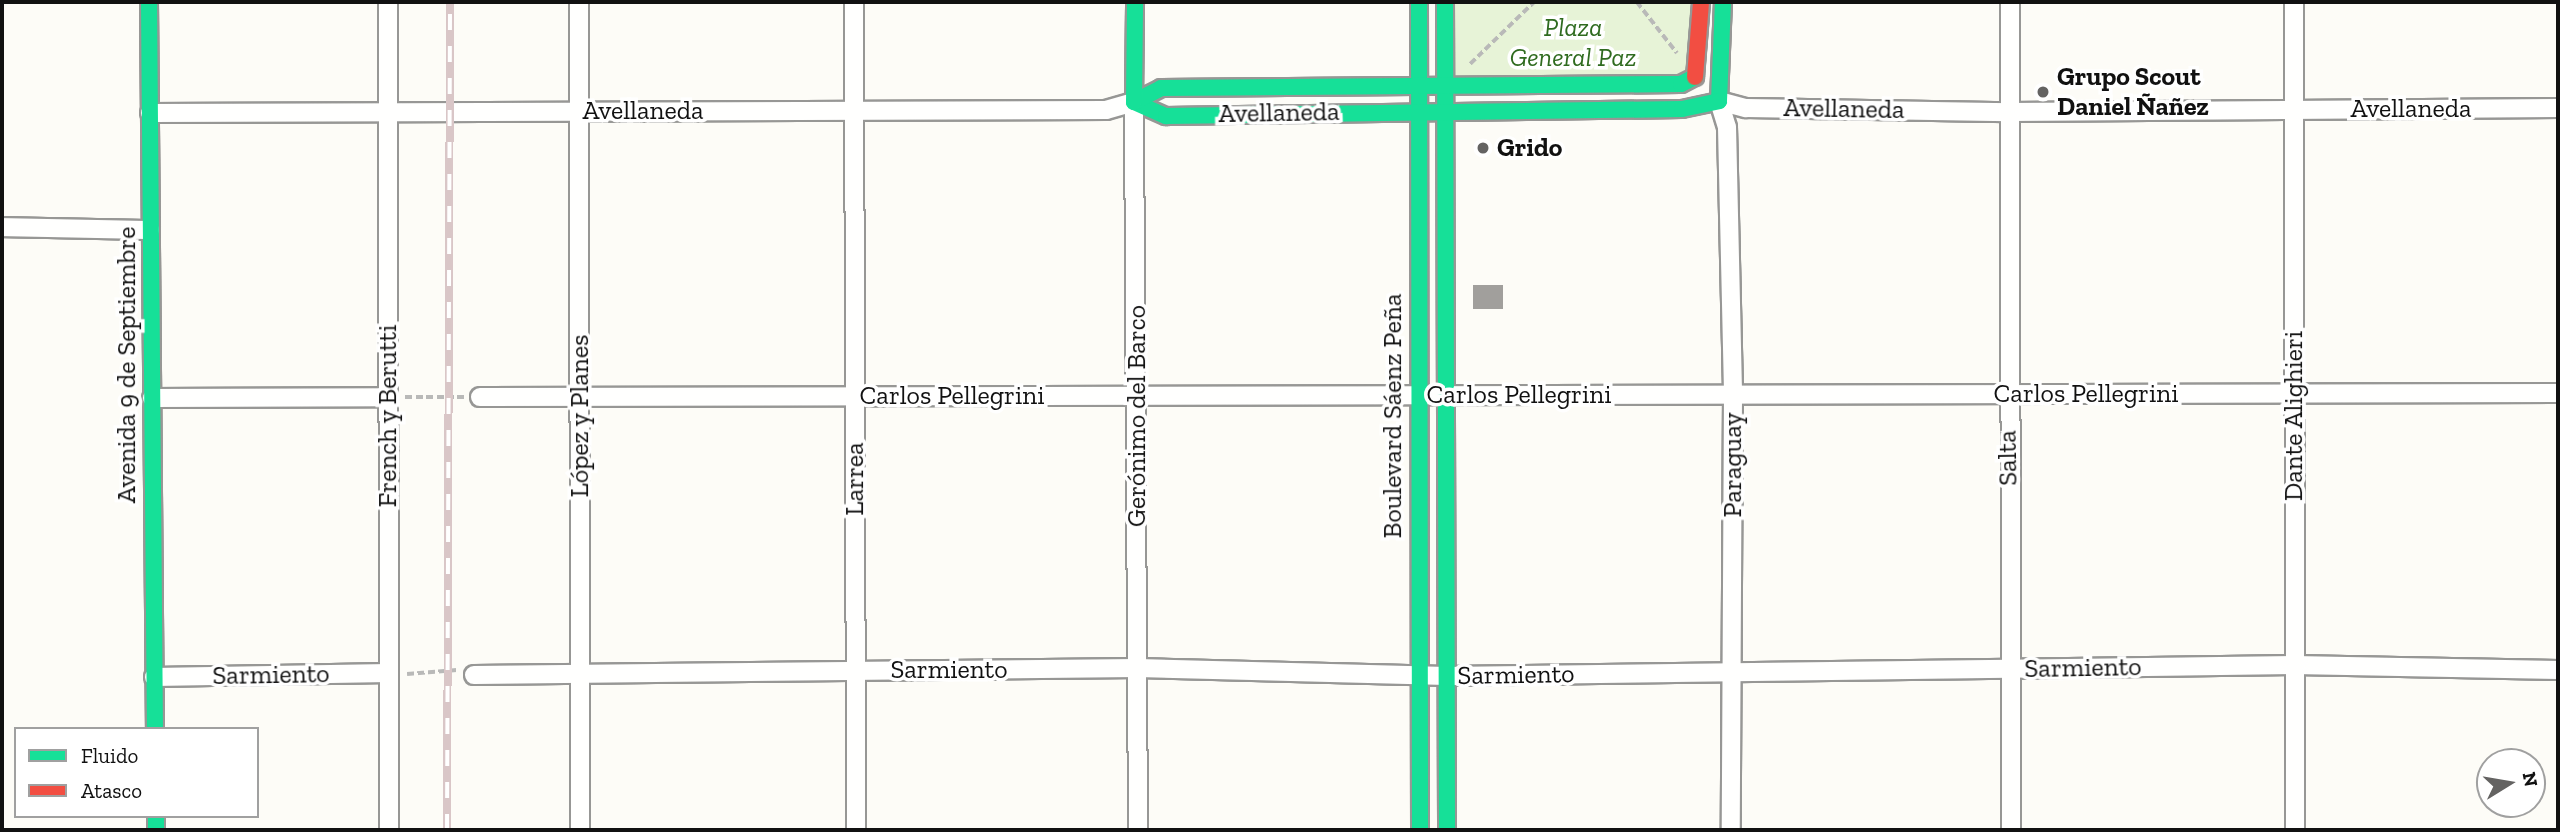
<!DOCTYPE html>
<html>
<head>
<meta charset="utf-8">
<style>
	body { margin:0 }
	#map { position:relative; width:2560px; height:832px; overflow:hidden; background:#fdfcf7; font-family:"Zilla Slab",serif }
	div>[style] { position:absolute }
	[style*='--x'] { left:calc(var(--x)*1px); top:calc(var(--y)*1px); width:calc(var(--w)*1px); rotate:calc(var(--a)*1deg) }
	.green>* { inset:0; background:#e7f3d7; transform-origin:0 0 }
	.building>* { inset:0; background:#a19f9c; transform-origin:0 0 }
	.path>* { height:3.5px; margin-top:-1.75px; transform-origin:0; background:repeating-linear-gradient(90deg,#b9b9b8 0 7px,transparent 0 10.5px) }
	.roads { filter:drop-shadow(2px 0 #979795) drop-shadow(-2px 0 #979795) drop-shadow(0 2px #979795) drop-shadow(0 -2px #979795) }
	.street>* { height:18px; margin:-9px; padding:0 9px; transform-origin:9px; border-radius:9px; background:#fffffe }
	.fast>* { height:16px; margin:-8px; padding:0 8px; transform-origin:8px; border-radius:8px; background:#16e098 }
	.jam>* { height:16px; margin:-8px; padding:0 8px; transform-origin:8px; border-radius:8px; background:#f24e42 }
	.rail>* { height:8px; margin-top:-4px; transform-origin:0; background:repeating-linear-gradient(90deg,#fff 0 16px,#d9c6c7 0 32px); box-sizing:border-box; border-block:2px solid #d9c6c7 }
	.dots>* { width:19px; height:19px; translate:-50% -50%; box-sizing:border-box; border:4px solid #fff; border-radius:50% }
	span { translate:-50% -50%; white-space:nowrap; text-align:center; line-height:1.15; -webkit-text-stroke:7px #fff; paint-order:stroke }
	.park-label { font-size:26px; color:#2f6b1f; font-style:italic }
	.poi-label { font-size:26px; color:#111; font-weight:700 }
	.left { translate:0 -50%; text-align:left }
	.street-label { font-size:26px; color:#111 }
	.frame { position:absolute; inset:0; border:4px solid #111; pointer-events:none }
	.legend { position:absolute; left:14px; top:727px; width:245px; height:91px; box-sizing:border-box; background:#fff; border:2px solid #a0a0a0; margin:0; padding:9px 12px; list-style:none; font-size:21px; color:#111 }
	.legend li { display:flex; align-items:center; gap:14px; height:35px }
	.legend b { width:35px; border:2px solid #a0a0a0 }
	.north { position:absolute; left:2476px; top:748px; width:70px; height:70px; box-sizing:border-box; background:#fff; border:2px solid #a0a0a0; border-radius:50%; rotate:79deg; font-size:19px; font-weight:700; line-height:28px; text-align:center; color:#111 }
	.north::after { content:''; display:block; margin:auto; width:24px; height:32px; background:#646362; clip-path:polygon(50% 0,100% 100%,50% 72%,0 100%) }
</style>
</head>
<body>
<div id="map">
	<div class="green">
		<i style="left:1445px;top:2px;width:256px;height:81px"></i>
	</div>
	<div class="building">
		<i style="left:1473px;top:285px;width:30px;height:24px"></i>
	</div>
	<div class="path">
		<i style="--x:1637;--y:2;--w:65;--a:51.9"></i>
		<i style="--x:1470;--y:64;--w:89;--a:-44.1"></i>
		<i style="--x:405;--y:397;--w:59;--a:0"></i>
		<i style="--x:407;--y:674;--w:50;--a:-4.6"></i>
	</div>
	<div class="roads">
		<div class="street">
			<i style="--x:388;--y:2;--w:828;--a:89.93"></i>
			<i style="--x:579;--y:2;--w:828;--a:89.93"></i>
			<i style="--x:854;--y:2;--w:828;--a:89.86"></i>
			<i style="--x:2010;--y:2;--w:828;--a:89.93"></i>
			<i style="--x:2294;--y:2;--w:828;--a:89.93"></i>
			<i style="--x:1719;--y:101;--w:28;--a:15"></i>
			<i style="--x:1746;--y:108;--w:264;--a:0.9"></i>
			<i style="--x:2010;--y:112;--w:548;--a:-0.42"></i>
			<i style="--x:1719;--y:101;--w:27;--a:73"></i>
			<i style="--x:1727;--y:127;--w:268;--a:88.7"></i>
			<i style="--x:1733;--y:395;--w:435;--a:90.3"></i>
			<i style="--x:150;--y:113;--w:956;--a:-0.18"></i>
			<i style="--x:1106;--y:110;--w:29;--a:-16"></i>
			<i style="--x:1134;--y:102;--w:728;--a:89.69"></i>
			<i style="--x:2;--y:227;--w:148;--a:1.2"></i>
			<i style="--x:480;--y:397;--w:2078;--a:-0.11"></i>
			<i style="--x:152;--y:398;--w:236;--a:-0.2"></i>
			<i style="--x:474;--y:675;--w:664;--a:-0.6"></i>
			<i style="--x:1138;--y:668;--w:309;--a:1.5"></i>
			<i style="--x:1447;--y:676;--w:847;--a:-0.74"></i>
			<i style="--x:2294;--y:665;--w:264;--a:1.1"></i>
			<i style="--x:154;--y:677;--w:235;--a:-1"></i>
		</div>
		<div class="fast">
			<i style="--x:149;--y:2;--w:727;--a:89.53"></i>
			<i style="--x:1419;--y:2;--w:828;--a:89.93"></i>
			<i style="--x:1445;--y:2;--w:828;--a:89.86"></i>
			<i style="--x:1719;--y:101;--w:99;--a:-87.7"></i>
			<i style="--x:1134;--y:102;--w:35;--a:24"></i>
			<i style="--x:1166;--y:116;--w:516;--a:-0.78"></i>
			<i style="--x:1682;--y:109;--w:38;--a:-12"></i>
			<i style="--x:1134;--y:102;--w:30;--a:-27"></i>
			<i style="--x:1161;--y:88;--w:520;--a:-0.44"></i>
			<i style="--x:1681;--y:84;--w:16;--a:-27"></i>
			<i style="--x:1134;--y:102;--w:100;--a:-89.4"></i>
			<i style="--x:156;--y:816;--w:14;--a:90"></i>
		</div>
		<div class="jam">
			<i style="--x:1695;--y:77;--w:75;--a:-85.4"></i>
		</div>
	</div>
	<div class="rail">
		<i style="--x:447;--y:830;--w:828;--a:-89.79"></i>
	</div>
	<div class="dots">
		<i style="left:2043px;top:92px;background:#646362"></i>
		<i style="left:1483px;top:148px;background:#646362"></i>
	</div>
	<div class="park-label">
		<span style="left:1573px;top:43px">Plaza<br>General Paz</span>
	</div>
	<div class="poi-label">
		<span class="left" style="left:2057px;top:92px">Grupo Scout<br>Daniel Ñañez</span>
		<span class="left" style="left:1497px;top:148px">Grido</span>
	</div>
	<div class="street-label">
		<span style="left:1844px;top:109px;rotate:1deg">Avellaneda</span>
		<span style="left:2411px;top:109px">Avellaneda</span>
		<span style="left:643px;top:111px">Avellaneda</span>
		<span style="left:1279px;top:113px;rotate:-1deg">Avellaneda</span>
		<span style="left:127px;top:365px;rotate:-90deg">Avenida 9 de Septiembre</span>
		<span style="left:2086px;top:394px">Carlos Pellegrini</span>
		<span style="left:1519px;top:395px">Carlos Pellegrini</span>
		<span style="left:952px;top:396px">Carlos Pellegrini</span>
		<span style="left:388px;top:416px;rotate:-90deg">French y Berutti</span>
		<span style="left:580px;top:416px;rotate:-90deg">López y Planes</span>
		<span style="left:1137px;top:416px;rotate:-90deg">Gerónimo del Barco</span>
		<span style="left:1393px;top:416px;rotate:-90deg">Boulevard Sáenz Peña</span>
		<span style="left:2294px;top:416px;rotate:-90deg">Dante Alighieri</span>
		<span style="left:2008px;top:458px;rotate:-91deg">Salta</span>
		<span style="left:1733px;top:465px;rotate:-90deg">Paraguay</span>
		<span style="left:855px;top:479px;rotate:-90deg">Larrea</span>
		<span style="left:2083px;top:668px;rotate:-1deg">Sarmiento</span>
		<span style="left:949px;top:670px">Sarmiento</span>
		<span style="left:271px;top:675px;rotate:-1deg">Sarmiento</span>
		<span style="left:1516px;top:675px;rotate:-1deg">Sarmiento</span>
	</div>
	<div class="frame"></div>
	<ul class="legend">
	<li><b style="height:9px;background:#16e098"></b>Fluido</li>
	<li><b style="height:9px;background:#f24e42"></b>Atasco</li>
	</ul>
	<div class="north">N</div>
</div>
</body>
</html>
